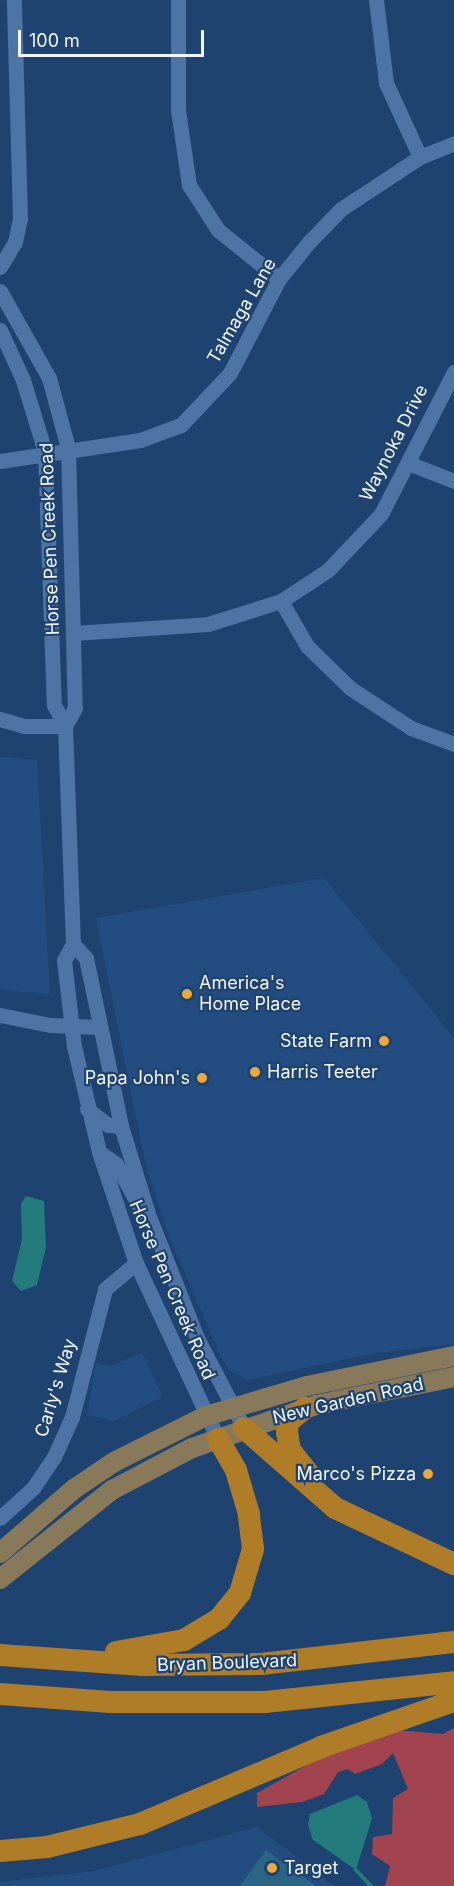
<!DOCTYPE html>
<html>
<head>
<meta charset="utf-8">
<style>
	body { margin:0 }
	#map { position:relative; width:454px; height:1886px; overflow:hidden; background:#1f4371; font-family:Inter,sans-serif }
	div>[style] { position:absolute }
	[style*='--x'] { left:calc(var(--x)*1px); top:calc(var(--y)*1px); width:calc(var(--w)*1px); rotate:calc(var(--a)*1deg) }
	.built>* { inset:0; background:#234d81 }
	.green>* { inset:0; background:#a2444f }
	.water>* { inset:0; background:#237b7b }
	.stream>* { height:4px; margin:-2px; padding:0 2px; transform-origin:2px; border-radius:2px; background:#237b7b }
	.building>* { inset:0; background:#296585 }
	.minor>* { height:15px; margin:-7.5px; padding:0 7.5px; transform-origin:7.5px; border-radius:7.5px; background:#4e74a6 }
	.major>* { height:20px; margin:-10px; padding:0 10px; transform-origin:10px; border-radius:10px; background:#88795a }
	.highway>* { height:22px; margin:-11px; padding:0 11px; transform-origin:11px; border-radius:11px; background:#af7c28 }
	.dots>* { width:16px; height:16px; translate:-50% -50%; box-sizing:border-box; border:3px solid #1f4371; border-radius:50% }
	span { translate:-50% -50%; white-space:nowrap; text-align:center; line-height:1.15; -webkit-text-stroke:4.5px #1f4371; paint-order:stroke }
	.street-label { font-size:18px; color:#f1f5fb }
	.poi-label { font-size:18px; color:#f1f5fb }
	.left { translate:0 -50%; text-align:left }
	.right { translate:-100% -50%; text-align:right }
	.scale { position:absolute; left:18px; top:30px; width:186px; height:27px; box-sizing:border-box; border:3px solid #f1f5fb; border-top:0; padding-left:8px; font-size:18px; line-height:21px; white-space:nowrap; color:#f1f5fb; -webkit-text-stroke:4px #1f4371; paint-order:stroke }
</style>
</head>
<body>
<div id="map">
	<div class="built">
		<i style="clip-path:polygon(0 757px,37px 760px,50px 994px,0 990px)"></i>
		<i style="clip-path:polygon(324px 878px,454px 1038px,454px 1344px,370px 1354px,248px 1380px,229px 1370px,221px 1357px,168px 1234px,146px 1166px,96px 918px)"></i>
		<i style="clip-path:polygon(142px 1353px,163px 1397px,113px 1421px,87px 1414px,96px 1363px,111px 1366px)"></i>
		<i style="clip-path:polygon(257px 1827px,334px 1886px,0 1886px,0 1882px,94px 1871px)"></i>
	</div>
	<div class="green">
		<i style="clip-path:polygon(454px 1728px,454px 1886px,385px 1886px,390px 1866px,372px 1854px,373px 1837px,392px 1834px,393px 1798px,408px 1789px,393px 1753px,382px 1764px,355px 1774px,348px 1769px,338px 1772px,324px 1794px,302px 1802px,257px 1807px,257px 1793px,325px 1755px,396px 1730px,443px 1734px)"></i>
	</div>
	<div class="water">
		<i style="clip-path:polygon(26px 1196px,44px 1201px,46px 1247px,37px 1285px,21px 1291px,12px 1281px,22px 1239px,21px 1204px)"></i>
		<i style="clip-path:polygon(357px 1795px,367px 1802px,372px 1818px,356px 1870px,313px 1840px,308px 1825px,310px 1814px)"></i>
	</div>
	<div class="stream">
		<i style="--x:356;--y:1870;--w:22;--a:47"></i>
	</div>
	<div class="building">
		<i style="clip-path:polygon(266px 1850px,316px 1886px,240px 1886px)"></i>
	</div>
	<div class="minor">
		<i style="--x:178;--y:0;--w:110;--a:90"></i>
		<i style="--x:178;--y:110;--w:76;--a:81.7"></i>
		<i style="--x:189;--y:185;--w:54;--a:57.2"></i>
		<i style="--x:218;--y:230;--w:78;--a:38.8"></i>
		<i style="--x:376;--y:0;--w:84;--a:83.1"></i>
		<i style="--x:386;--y:83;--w:81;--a:65.3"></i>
		<i style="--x:0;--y:267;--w:29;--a:-59"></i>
		<i style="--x:15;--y:242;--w:24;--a:-78"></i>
		<i style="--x:20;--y:219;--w:219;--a:-91.6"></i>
		<i style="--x:0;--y:291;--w:100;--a:60.6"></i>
		<i style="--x:49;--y:378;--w:73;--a:74.8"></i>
		<i style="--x:68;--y:448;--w:260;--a:88.5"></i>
		<i style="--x:75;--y:708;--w:21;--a:119"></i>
		<i style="--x:65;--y:726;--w:218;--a:87.9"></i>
		<i style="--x:73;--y:944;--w:18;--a:119"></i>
		<i style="--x:64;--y:960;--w:87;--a:83.4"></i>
		<i style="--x:74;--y:1046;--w:109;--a:76.7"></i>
		<i style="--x:99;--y:1152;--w:117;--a:71.6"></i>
		<i style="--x:136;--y:1263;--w:194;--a:65"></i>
		<i style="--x:0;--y:330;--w:55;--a:65.3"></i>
		<i style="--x:23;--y:380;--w:75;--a:73"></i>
		<i style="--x:45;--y:452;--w:253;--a:88"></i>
		<i style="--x:54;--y:705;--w:24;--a:62"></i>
		<i style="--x:0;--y:461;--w:142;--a:-8.5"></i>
		<i style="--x:140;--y:440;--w:44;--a:-20.1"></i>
		<i style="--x:181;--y:425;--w:71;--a:-46.7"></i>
		<i style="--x:230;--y:373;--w:106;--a:-62.5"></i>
		<i style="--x:279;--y:279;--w:48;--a:-51"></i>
		<i style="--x:309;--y:242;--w:46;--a:-45.9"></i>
		<i style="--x:341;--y:209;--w:95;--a:-33.4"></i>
		<i style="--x:420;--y:157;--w:37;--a:-22"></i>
		<i style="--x:408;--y:463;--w:49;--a:21.4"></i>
		<i style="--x:281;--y:601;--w:52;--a:60"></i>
		<i style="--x:307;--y:646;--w:60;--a:44.3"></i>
		<i style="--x:350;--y:688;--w:73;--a:33.3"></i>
		<i style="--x:411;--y:728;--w:46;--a:20.4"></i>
		<i style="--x:74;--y:633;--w:134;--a:-3.8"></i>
		<i style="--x:208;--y:624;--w:77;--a:-17.5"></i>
		<i style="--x:281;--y:601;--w:56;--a:-33.4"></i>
		<i style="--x:328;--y:570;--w:77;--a:-46.6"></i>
		<i style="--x:381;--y:514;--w:160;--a:-62.8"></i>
		<i style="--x:0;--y:719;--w:25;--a:16"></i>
		<i style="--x:24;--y:726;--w:41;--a:0"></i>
		<i style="--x:73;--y:944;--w:19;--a:47"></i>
		<i style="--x:86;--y:958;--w:172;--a:78.2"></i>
		<i style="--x:121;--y:1126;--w:92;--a:72.9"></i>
		<i style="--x:148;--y:1214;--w:133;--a:68.4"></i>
		<i style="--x:197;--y:1338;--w:102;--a:62.4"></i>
		<i style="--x:0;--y:1015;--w:51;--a:11.3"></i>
		<i style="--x:50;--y:1025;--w:48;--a:2.4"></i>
		<i style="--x:87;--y:1109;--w:26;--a:37"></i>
		<i style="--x:108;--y:1125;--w:13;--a:4"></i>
		<i style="--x:99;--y:1152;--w:21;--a:35"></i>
		<i style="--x:116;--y:1164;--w:56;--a:61.1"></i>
		<i style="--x:0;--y:1518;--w:45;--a:-42.3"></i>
		<i style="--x:33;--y:1488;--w:37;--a:-56"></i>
		<i style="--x:54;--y:1457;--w:44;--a:-65.8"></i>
		<i style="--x:72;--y:1417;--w:132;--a:-75.5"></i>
		<i style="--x:105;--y:1289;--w:40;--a:-40"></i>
	</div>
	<div class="major">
		<i style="--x:0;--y:1553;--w:98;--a:-40.9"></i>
		<i style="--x:74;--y:1489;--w:48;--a:-34"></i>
		<i style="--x:114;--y:1462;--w:103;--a:-26.6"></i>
		<i style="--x:206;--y:1416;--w:105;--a:-16.5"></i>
		<i style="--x:307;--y:1386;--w:150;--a:-11.5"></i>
		<i style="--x:0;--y:1579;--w:143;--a:-38.5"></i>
		<i style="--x:112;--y:1490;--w:90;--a:-27.7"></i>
		<i style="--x:192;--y:1448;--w:131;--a:-19.1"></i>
		<i style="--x:316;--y:1405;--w:141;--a:-11.5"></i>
	</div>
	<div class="highway">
		<i style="--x:305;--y:1408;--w:22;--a:141"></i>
		<i style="--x:288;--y:1422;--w:10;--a:96"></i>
		<i style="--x:287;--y:1432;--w:18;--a:81"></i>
		<i style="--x:290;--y:1450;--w:29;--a:52"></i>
		<i style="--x:244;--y:1428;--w:121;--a:41.3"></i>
		<i style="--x:335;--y:1508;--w:132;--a:25.2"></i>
		<i style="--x:116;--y:1652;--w:69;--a:-10"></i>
		<i style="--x:184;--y:1640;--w:41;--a:-31"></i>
		<i style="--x:219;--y:1619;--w:33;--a:-51"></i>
		<i style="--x:240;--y:1593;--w:46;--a:-73.5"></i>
		<i style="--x:253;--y:1549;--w:35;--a:-97"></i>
		<i style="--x:249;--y:1514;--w:46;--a:-106.5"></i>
		<i style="--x:236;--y:1470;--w:36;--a:-120"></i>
		<i style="--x:0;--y:1655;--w:143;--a:4"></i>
		<i style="--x:143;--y:1665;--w:118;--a:-0.5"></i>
		<i style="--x:261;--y:1664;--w:194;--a:-6.5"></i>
		<i style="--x:0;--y:1694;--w:111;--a:4.1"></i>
		<i style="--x:111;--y:1702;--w:154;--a:0"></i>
		<i style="--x:265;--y:1702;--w:190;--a:-6"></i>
		<i style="--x:0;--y:1851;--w:47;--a:-4.9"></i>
		<i style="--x:47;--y:1847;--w:96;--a:-13.9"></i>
		<i style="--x:140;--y:1824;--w:197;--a:-23"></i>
		<i style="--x:321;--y:1747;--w:141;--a:-19.1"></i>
	</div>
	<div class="dots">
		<i style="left:187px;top:994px;background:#eca93a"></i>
		<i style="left:384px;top:1041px;background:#eca93a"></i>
		<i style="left:255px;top:1072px;background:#eca93a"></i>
		<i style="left:202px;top:1078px;background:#eca93a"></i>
		<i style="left:428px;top:1474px;background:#eca93a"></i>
		<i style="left:272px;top:1868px;background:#eca93a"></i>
	</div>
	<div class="street-label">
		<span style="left:242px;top:311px;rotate:-60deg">Talmaga Lane</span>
		<span style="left:394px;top:443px;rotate:-63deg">Waynoka Drive</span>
		<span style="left:50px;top:539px;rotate:-92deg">Horse Pen Creek Road</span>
		<span style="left:172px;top:1290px;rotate:67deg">Horse Pen Creek Road</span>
		<span style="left:56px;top:1388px;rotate:-73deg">Carly's Way</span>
		<span style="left:348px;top:1401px;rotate:-13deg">New Garden Road</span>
		<span style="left:227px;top:1663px;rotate:-2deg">Bryan Boulevard</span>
	</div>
	<div class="poi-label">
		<span class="left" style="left:199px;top:994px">America's<br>Home Place</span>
		<span class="right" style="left:372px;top:1041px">State Farm</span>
		<span class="left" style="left:267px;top:1072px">Harris Teeter</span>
		<span class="right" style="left:190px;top:1078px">Papa John's</span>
		<span class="right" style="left:416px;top:1474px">Marco's Pizza</span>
		<span class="left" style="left:284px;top:1868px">Target</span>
	</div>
	<div class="scale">100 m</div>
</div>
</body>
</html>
